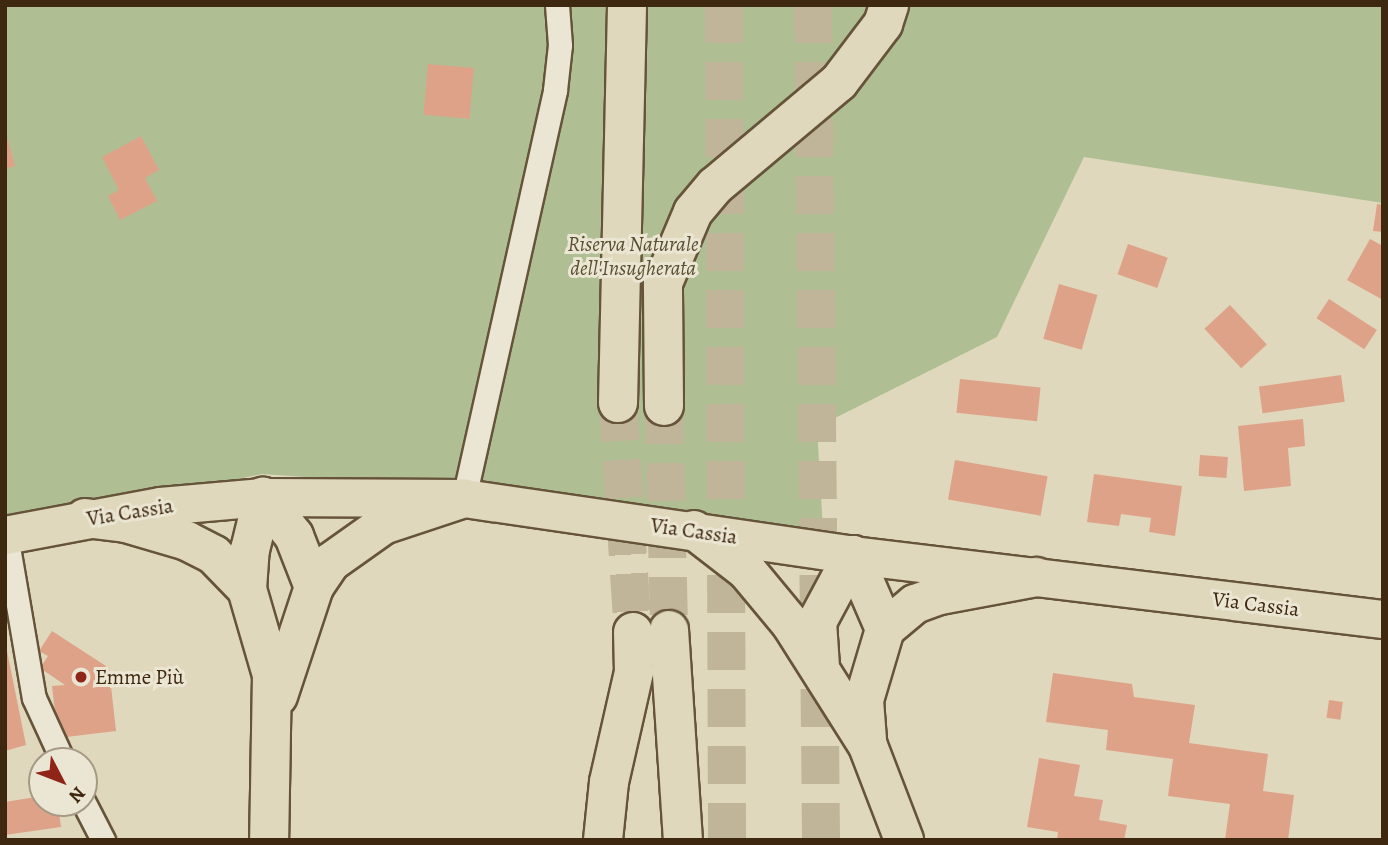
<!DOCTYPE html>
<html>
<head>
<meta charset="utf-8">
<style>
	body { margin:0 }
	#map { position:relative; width:1388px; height:845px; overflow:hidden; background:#e0d8bc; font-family:Alegreya,serif }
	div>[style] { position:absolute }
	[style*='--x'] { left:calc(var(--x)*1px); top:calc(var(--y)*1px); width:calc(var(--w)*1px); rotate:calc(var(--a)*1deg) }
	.green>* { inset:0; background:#afbf93 }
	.building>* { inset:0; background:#dea288; transform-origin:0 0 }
	.highway-tunnel>* { height:38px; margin-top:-19px; transform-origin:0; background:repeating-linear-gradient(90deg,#c0b599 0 38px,transparent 0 57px) }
	.roads { filter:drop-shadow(2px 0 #66543a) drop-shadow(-2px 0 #66543a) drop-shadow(0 2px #66543a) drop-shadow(0 -2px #66543a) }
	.street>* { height:23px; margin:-11.5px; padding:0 11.5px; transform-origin:11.5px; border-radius:11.5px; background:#ebe6d3 }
	.primary>* { height:37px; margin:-18.5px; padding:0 18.5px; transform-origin:18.5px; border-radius:18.5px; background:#e0d8bc }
	.highway>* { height:38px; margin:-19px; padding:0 19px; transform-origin:19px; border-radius:19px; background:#e0d8bc }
	.dots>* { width:19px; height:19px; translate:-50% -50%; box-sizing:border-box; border:4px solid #ebe6d3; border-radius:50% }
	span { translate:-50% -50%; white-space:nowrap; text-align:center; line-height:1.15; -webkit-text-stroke:6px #ebe6d3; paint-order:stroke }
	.park-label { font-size:21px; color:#5a4e30; font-style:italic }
	.street-label { font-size:21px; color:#3e280f }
	.poi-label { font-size:21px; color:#3e280f }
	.left { translate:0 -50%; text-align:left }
	.frame { position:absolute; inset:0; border:7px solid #3e280f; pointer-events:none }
	.north { position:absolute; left:28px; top:747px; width:70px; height:70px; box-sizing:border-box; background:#ebe6d3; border:2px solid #a69a85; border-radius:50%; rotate:132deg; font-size:19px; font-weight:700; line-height:28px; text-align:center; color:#3e280f }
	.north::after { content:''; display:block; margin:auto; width:24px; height:32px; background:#8f2418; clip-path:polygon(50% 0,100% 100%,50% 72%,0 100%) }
</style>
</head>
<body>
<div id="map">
	<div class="green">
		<i style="clip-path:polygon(5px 5px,1383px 5px,1383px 203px,1084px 157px,997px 337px,817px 427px,823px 530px,448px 487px,262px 474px,5px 527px)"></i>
	</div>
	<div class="building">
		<i style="left:428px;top:64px;width:46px;height:51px;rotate:5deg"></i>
		<i style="clip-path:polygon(5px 129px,15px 166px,5px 169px)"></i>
		<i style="clip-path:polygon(141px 136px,159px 170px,145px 178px,157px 201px,120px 220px,108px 196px,119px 190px,102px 157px)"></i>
		<i style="clip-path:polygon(1377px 204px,1383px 205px,1383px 232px,1373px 231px)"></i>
		<i style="clip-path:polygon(1370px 239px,1383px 246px,1383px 300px,1347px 280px)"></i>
		<i style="left:1128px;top:244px;width:42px;height:32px;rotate:19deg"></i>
		<i style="left:1059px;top:284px;width:40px;height:57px;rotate:16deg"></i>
		<i style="left:1329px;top:299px;width:57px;height:23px;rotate:33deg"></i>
		<i style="left:1230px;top:305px;width:54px;height:35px;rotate:47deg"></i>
		<i style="left:1341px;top:375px;width:27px;height:83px;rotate:82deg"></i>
		<i style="left:960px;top:379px;width:81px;height:34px;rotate:6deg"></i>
		<i style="clip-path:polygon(1303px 419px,1305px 446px,1288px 448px,1291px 486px,1244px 491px,1238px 426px)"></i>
		<i style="left:1200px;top:455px;width:28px;height:21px;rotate:4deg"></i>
		<i style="left:955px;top:460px;width:94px;height:40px;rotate:10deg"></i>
		<i style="clip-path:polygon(1094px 474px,1182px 486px,1175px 536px,1149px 532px,1151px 518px,1121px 514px,1119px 526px,1087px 522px)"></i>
		<i style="clip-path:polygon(52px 631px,109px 668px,116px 731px,58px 738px,52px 686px,65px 685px,40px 668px,48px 656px,39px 651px)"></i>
		<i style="clip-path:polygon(5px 641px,26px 745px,5px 751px)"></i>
		<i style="clip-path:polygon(1053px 673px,1132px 684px,1134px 697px,1195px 705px,1189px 743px,1268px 754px,1263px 791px,1294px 795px,1288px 840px,1225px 840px,1230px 804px,1168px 796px,1173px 759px,1106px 750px,1108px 730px,1046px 722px)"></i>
		<i style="left:1329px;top:700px;width:14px;height:18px;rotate:8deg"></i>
		<i style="clip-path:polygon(1039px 758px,1080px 765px,1074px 796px,1103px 800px,1099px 820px,1127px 825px,1124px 840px,1057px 840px,1058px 832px,1027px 827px)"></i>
		<i style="clip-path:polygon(42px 796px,42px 803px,58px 804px,61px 827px,5px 835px,5px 802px)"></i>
	</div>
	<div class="highway-tunnel">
		<i style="--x:724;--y:5;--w:835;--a:89.79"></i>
		<i style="--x:813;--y:5;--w:835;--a:89.45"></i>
		<i style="--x:618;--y:403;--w:229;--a:86.3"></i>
		<i style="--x:664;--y:406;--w:224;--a:88.7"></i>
	</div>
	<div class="roads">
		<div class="street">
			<i style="--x:464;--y:498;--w:418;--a:-77.4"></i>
			<i style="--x:555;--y:90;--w:45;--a:-83.7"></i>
			<i style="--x:560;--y:45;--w:40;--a:-94.3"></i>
			<i style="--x:6;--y:535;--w:165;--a:80.3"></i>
			<i style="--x:34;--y:698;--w:69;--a:65.3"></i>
			<i style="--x:84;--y:803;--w:42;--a:62.8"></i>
		</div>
		<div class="primary">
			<i style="--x:5;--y:535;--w:158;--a:-10.6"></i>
			<i style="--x:160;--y:506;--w:103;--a:-5"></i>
			<i style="--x:263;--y:497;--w:201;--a:0.3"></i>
			<i style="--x:464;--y:498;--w:393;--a:8.3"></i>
			<i style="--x:853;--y:555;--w:534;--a:6.89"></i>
		</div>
		<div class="highway">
			<i style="--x:618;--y:403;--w:398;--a:-88.7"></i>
			<i style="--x:664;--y:406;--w:123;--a:-90.5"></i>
			<i style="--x:663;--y:283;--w:77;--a:-67.1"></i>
			<i style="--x:693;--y:212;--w:34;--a:-50"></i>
			<i style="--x:715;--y:186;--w:162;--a:-40"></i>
			<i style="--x:839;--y:82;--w:73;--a:-52.8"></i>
			<i style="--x:883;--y:24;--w:20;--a:-72"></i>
			<i style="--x:263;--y:497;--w:50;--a:51.5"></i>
			<i style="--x:294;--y:536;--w:55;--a:68.6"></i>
			<i style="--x:85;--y:518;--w:41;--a:7"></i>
			<i style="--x:126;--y:523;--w:64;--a:16.4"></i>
			<i style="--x:187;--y:541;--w:30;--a:27"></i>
			<i style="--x:214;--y:555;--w:47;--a:45.9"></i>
			<i style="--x:247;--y:589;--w:90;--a:73.8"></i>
			<i style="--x:272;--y:675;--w:165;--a:91"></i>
			<i style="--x:694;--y:530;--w:67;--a:37.7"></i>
			<i style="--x:747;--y:571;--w:69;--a:50.3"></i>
			<i style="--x:791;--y:624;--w:144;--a:57.7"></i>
			<i style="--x:868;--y:746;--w:101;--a:69"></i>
			<i style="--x:853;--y:555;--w:81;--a:66.6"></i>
			<i style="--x:247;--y:589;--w:39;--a:-86"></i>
			<i style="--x:250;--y:550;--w:55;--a:-76.2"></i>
			<i style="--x:669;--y:630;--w:210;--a:86.2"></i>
			<i style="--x:820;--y:667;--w:45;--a:-93.8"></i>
			<i style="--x:817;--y:622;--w:76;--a:-61.8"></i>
			<i style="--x:278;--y:696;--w:115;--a:-71.7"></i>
			<i style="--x:314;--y:587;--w:30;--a:-56"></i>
			<i style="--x:331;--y:562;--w:64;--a:-35.4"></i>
			<i style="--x:383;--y:525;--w:85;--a:-18.4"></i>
			<i style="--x:867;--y:740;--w:40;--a:-94.3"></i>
			<i style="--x:864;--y:700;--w:74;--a:-73.5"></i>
			<i style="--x:885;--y:629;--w:39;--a:-40"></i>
			<i style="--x:915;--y:604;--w:27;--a:-20"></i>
			<i style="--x:940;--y:595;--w:98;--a:-10.6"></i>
			<i style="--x:603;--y:840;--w:58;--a:-84.1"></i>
			<i style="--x:609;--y:782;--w:113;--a:-77.2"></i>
			<i style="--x:634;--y:672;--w:40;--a:-91.4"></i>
		</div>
	</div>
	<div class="dots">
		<i style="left:81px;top:677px;background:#8f2418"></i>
	</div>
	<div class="park-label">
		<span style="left:633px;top:256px">Riserva Naturale<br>dell'Insugherata</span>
	</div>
	<div class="street-label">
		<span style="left:130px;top:512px;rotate:-9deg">Via Cassia</span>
		<span style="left:694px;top:531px;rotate:8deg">Via Cassia</span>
		<span style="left:1256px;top:604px;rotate:7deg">Via Cassia</span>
	</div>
	<div class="poi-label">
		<span class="left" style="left:95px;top:677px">Emme Più</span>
	</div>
	<div class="frame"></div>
	<div class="north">N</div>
</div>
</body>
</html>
